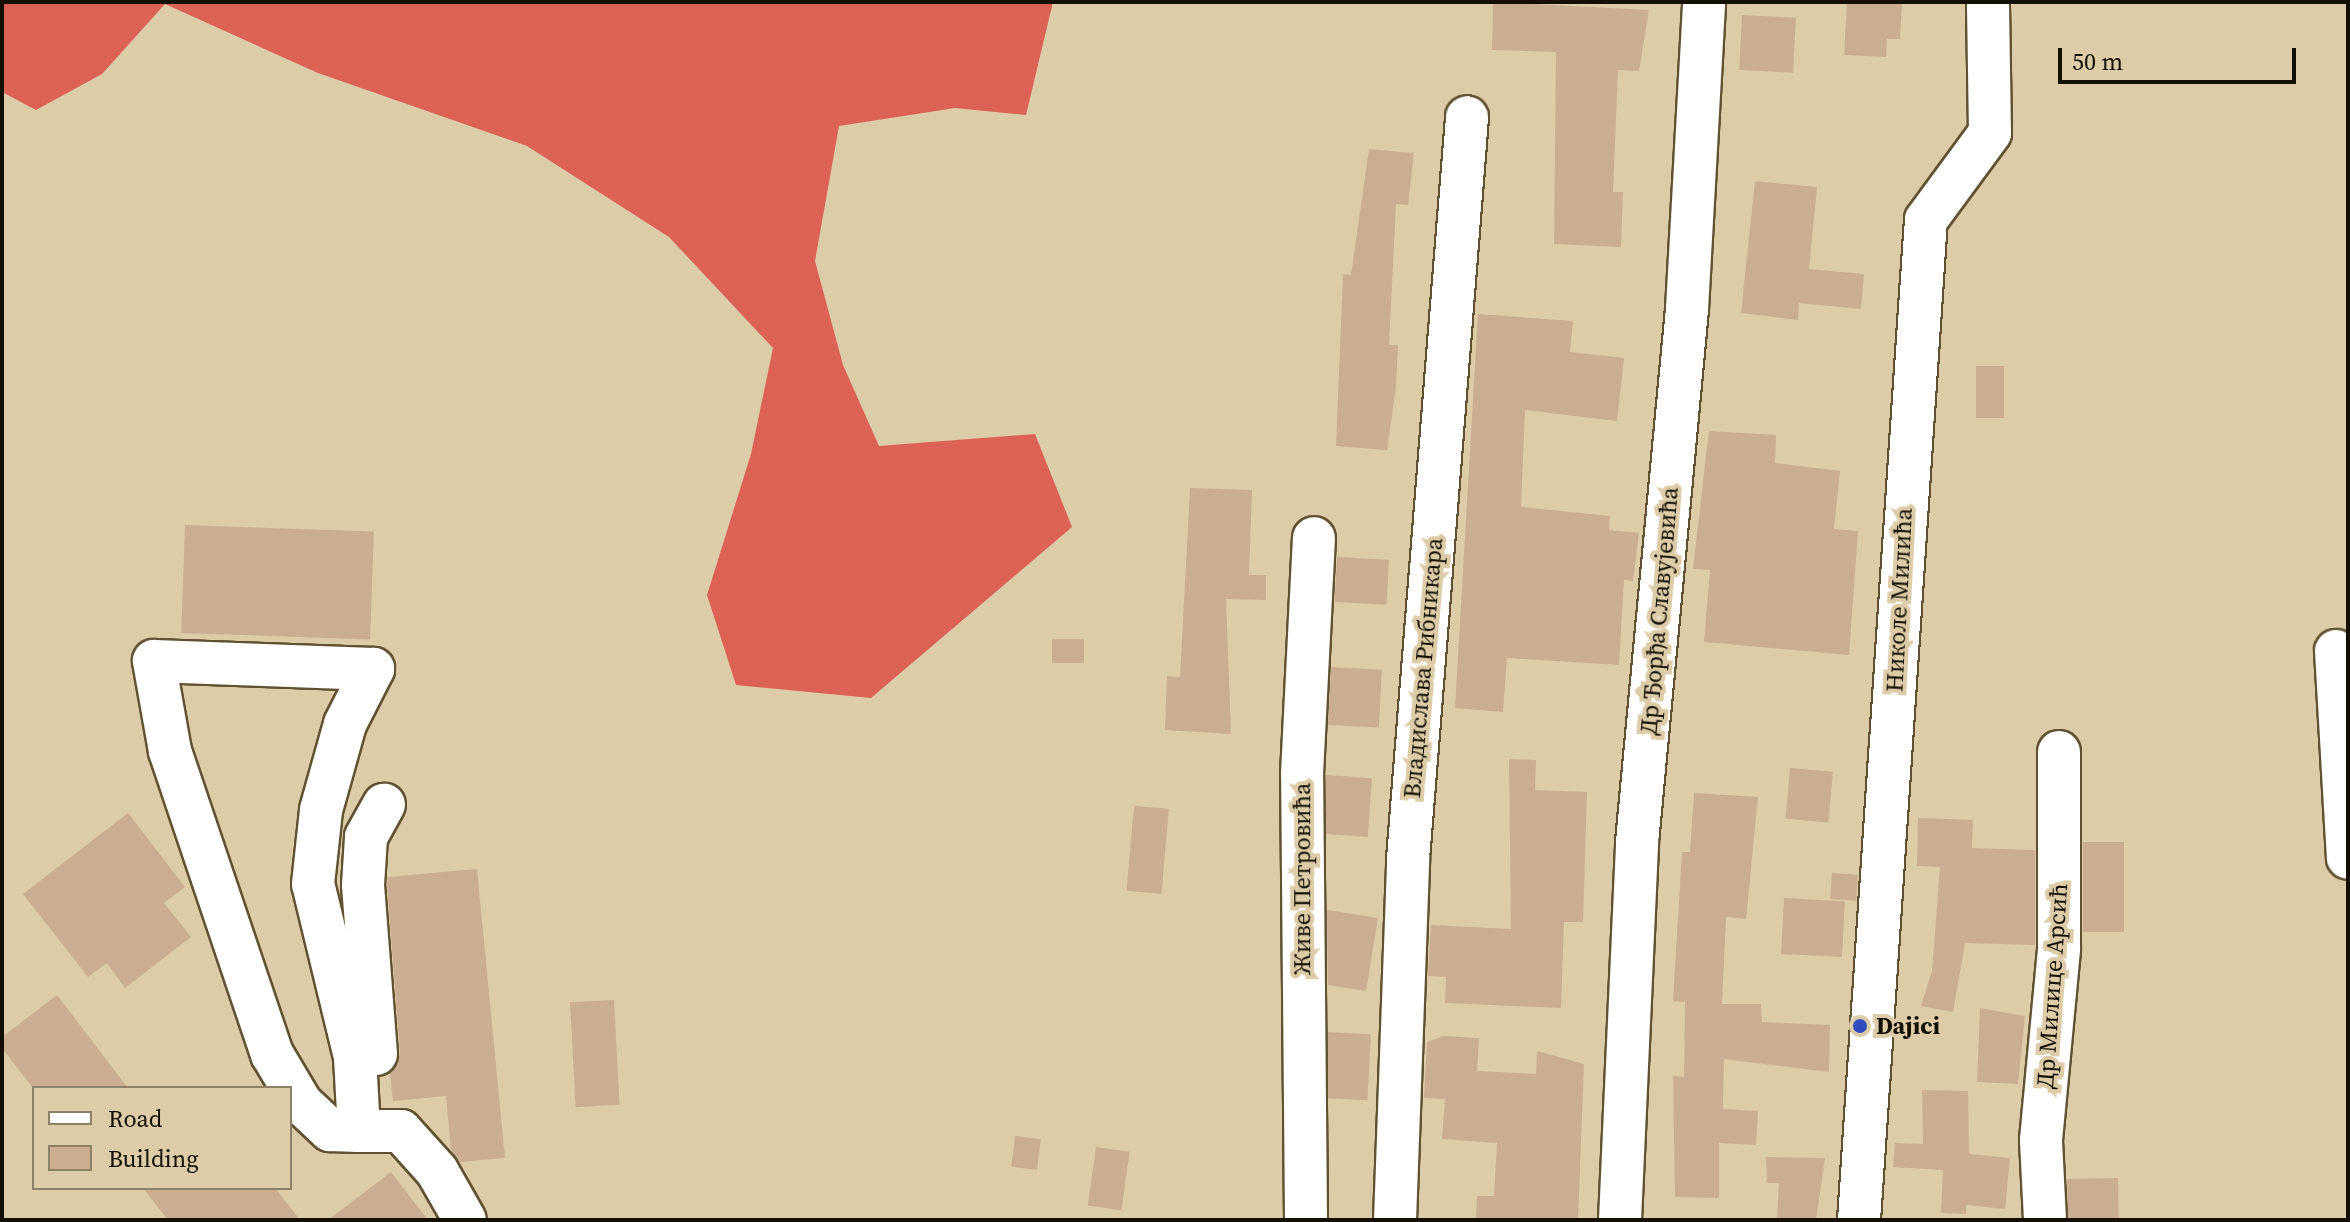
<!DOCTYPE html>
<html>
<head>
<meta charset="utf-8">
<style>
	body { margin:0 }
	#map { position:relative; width:2350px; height:1222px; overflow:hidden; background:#dccca7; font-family:"Source Serif 4",serif }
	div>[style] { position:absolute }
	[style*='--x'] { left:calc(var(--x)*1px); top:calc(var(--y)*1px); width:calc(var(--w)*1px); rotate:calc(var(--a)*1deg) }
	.forest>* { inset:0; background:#dc6256 }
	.building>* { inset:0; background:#cbae91; transform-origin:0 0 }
	.roads { filter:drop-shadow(2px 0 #605231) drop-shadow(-2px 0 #605231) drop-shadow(0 2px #605231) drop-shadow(0 -2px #605231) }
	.minor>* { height:42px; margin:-21px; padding:0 21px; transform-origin:21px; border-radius:21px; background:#fff }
	.dots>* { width:22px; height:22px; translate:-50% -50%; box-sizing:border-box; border:4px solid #dccca7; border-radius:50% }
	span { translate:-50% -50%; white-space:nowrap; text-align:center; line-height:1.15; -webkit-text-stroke:8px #dccca7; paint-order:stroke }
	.street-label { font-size:24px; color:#140f03 }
	.poi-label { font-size:24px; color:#140f03; font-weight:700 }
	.left { translate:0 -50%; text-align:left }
	.frame { position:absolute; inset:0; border:4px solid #140f03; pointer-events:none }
	.legend { position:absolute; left:32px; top:1086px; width:260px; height:104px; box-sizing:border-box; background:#dccca7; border:2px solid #8c8065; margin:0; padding:10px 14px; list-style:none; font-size:24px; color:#140f03 }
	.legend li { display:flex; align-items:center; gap:16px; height:40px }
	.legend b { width:40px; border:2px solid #8c8065 }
	.scale { position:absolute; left:2058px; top:48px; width:238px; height:36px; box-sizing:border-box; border:4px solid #140f03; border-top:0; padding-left:10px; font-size:24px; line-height:28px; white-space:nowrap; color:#140f03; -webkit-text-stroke:6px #dccca7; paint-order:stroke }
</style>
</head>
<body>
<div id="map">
	<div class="forest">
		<i style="clip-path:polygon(2px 2px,1053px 2px,1026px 115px,955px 108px,839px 126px,815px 261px,843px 365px,879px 446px,1035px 434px,1072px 527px,871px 698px,736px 685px,707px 595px,751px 454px,773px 348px,669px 237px,527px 146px,318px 73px,165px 4px,102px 74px,36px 110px,2px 92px)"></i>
	</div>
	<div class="building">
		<i style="clip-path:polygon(1493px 2px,1649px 10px,1639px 71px,1618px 70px,1613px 192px,1623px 192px,1621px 247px,1554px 244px,1556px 52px,1492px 50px)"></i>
		<i style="clip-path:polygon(1847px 2px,1902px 2px,1900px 39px,1887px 39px,1886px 57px,1844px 55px)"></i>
		<i style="left:1742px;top:15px;width:54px;height:55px;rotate:3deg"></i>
		<i style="clip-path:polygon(1369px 149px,1414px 153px,1408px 205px,1396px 204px,1389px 345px,1398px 345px,1396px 387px,1387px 450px,1336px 446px,1343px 274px,1351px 275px)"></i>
		<i style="clip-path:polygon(1755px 181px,1817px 187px,1809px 269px,1864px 274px,1861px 309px,1799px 303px,1798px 320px,1741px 313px)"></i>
		<i style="clip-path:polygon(1478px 314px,1573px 321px,1570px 352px,1624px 358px,1617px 421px,1525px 410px,1521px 507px,1610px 516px,1609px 530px,1639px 533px,1633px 581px,1624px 580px,1619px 665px,1507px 658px,1503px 712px,1455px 708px)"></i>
		<i style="left:1976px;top:366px;width:28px;height:52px"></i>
		<i style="clip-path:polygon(1709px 431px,1776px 435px,1775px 463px,1840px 471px,1834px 529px,1858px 531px,1849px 655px,1704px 642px,1710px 570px,1693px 569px)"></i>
		<i style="clip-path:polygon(1190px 488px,1252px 490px,1249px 575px,1266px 575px,1266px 600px,1226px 599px,1231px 734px,1165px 730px,1167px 676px,1180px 677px)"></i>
		<i style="left:185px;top:525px;width:189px;height:108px;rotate:2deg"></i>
		<i style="left:1337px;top:557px;width:52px;height:45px;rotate:3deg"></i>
		<i style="left:1052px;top:639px;width:32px;height:24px"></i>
		<i style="left:1331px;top:667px;width:51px;height:58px;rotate:3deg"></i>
		<i style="clip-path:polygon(1509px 759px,1536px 760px,1535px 790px,1587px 792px,1583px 922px,1564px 922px,1561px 1008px,1445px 1003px,1446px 977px,1428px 976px,1431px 925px,1511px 929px)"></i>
		<i style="left:1790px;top:768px;width:43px;height:51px;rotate:5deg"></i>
		<i style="left:1326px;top:775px;width:46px;height:59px;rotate:4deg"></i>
		<i style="clip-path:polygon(1694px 793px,1758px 797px,1746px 919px,1726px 917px,1722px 1004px,1761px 1004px,1762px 1022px,1830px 1025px,1829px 1072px,1724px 1059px,1723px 1109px,1758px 1111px,1756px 1145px,1719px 1143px,1719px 1198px,1675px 1197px,1673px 1076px,1684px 1077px,1685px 1002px,1673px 1001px,1682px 852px,1690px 852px)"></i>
		<i style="left:1134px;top:806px;width:35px;height:85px;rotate:5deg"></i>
		<i style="clip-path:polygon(128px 813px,185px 887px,164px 903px,191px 937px,125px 988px,107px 963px,88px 977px,23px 894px)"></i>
		<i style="clip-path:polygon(1918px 818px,1973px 820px,1972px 848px,2035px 850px,2035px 945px,1965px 943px,1953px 1012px,1921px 1006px,1932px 971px,1940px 867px,1917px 866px)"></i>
		<i style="left:2083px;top:842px;width:41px;height:90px"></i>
		<i style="clip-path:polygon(477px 869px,505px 1158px,460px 1162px,451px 1150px,446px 1096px,393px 1101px,390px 1073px,400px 1052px,387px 885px,388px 877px)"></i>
		<i style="left:1832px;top:873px;width:26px;height:26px;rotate:4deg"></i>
		<i style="left:1784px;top:898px;width:61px;height:56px;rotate:3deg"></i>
		<i style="clip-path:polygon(1327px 910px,1378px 918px,1366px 991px,1328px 985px)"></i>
		<i style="clip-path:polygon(57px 995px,128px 1088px,33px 1088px,2px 1048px,2px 1037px)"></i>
		<i style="left:614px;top:1000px;width:105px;height:44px;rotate:87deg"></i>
		<i style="clip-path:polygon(1980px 1008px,2025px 1016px,2018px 1084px,1977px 1082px)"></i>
		<i style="left:1328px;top:1032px;width:43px;height:66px;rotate:3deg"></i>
		<i style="clip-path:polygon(1443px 1036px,1479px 1038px,1477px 1071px,1536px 1074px,1537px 1051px,1584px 1064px,1578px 1220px,1476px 1220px,1477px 1196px,1494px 1196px,1497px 1143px,1442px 1139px,1445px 1099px,1424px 1098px,1427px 1042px)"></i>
		<i style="clip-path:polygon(1922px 1090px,1968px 1091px,1969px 1154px,2010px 1158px,2005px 1209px,1966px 1205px,1966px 1214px,1941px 1213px,1943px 1170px,1893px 1167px,1895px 1143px,1923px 1144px)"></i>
		<i style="left:1015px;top:1136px;width:26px;height:31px;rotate:7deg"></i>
		<i style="left:1096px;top:1147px;width:34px;height:59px;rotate:8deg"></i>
		<i style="clip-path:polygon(1766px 1157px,1825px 1158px,1816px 1220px,1777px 1220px,1779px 1183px,1767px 1183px)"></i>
		<i style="clip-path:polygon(391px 1172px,428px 1220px,328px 1220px)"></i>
		<i style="left:2118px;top:1178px;width:42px;height:51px;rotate:89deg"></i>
		<i style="clip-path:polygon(143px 1188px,275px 1188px,300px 1220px,168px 1220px)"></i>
	</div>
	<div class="roads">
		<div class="minor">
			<i style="--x:2336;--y:651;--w:207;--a:86.7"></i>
			<i style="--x:376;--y:1054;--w:169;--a:-94.4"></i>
			<i style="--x:363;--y:885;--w:48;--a:-86.4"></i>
			<i style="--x:366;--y:837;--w:37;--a:-61"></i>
			<i style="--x:359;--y:1131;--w:74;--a:-93.1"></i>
			<i style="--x:355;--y:1057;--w:178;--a:-103.6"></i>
			<i style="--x:313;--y:884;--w:74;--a:-83.8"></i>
			<i style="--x:321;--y:810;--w:89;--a:-74.4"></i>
			<i style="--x:345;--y:724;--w:62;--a:-63"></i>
			<i style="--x:373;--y:669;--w:219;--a:-177.9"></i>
			<i style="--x:154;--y:661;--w:91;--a:79.9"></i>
			<i style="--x:170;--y:751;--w:320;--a:71.4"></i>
			<i style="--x:272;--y:1054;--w:57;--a:59.4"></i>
			<i style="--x:301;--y:1103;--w:40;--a:43"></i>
			<i style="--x:330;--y:1130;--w:29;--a:2"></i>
			<i style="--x:359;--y:1131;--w:42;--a:0"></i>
			<i style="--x:401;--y:1131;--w:54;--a:48"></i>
			<i style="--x:437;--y:1171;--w:56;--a:60.3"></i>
			<i style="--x:1306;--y:1220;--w:446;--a:-90.5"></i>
			<i style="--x:1302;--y:774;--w:236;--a:-87.1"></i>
			<i style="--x:1395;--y:1220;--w:361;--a:-87.9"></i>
			<i style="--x:1408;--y:859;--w:744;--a:-85.45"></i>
			<i style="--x:1620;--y:1220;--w:378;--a:-87.4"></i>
			<i style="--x:1637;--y:842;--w:535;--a:-84.64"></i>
			<i style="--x:1687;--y:309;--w:307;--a:-86.8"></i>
			<i style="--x:1859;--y:1220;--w:1002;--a:-86.17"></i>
			<i style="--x:1926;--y:220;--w:108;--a:-53.7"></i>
			<i style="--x:1990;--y:133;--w:131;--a:-90.9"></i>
			<i style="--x:2045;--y:1220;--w:80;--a:-92.9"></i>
			<i style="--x:2041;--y:1140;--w:193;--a:-84.6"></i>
			<i style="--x:2059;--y:948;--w:196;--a:-90"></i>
		</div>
	</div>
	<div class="dots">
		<i style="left:1860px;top:1026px;background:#304dbd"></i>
	</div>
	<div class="street-label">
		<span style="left:1899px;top:600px;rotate:-87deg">Николе Милића</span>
		<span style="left:1659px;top:611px;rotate:-85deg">Др Ђорђа Славујевића</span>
		<span style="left:1423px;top:668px;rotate:-85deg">Владислава Рибникара</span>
		<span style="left:1302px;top:879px;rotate:-90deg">Живе Петровића</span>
		<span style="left:2052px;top:986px;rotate:-86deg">Др Милице Арсић</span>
	</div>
	<div class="poi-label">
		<span class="left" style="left:1876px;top:1026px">Dajici</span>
	</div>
	<div class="frame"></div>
	<ul class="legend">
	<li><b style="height:10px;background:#fff"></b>Road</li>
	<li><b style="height:22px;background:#cbae91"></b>Building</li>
	</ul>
	<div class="scale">50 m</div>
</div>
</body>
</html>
